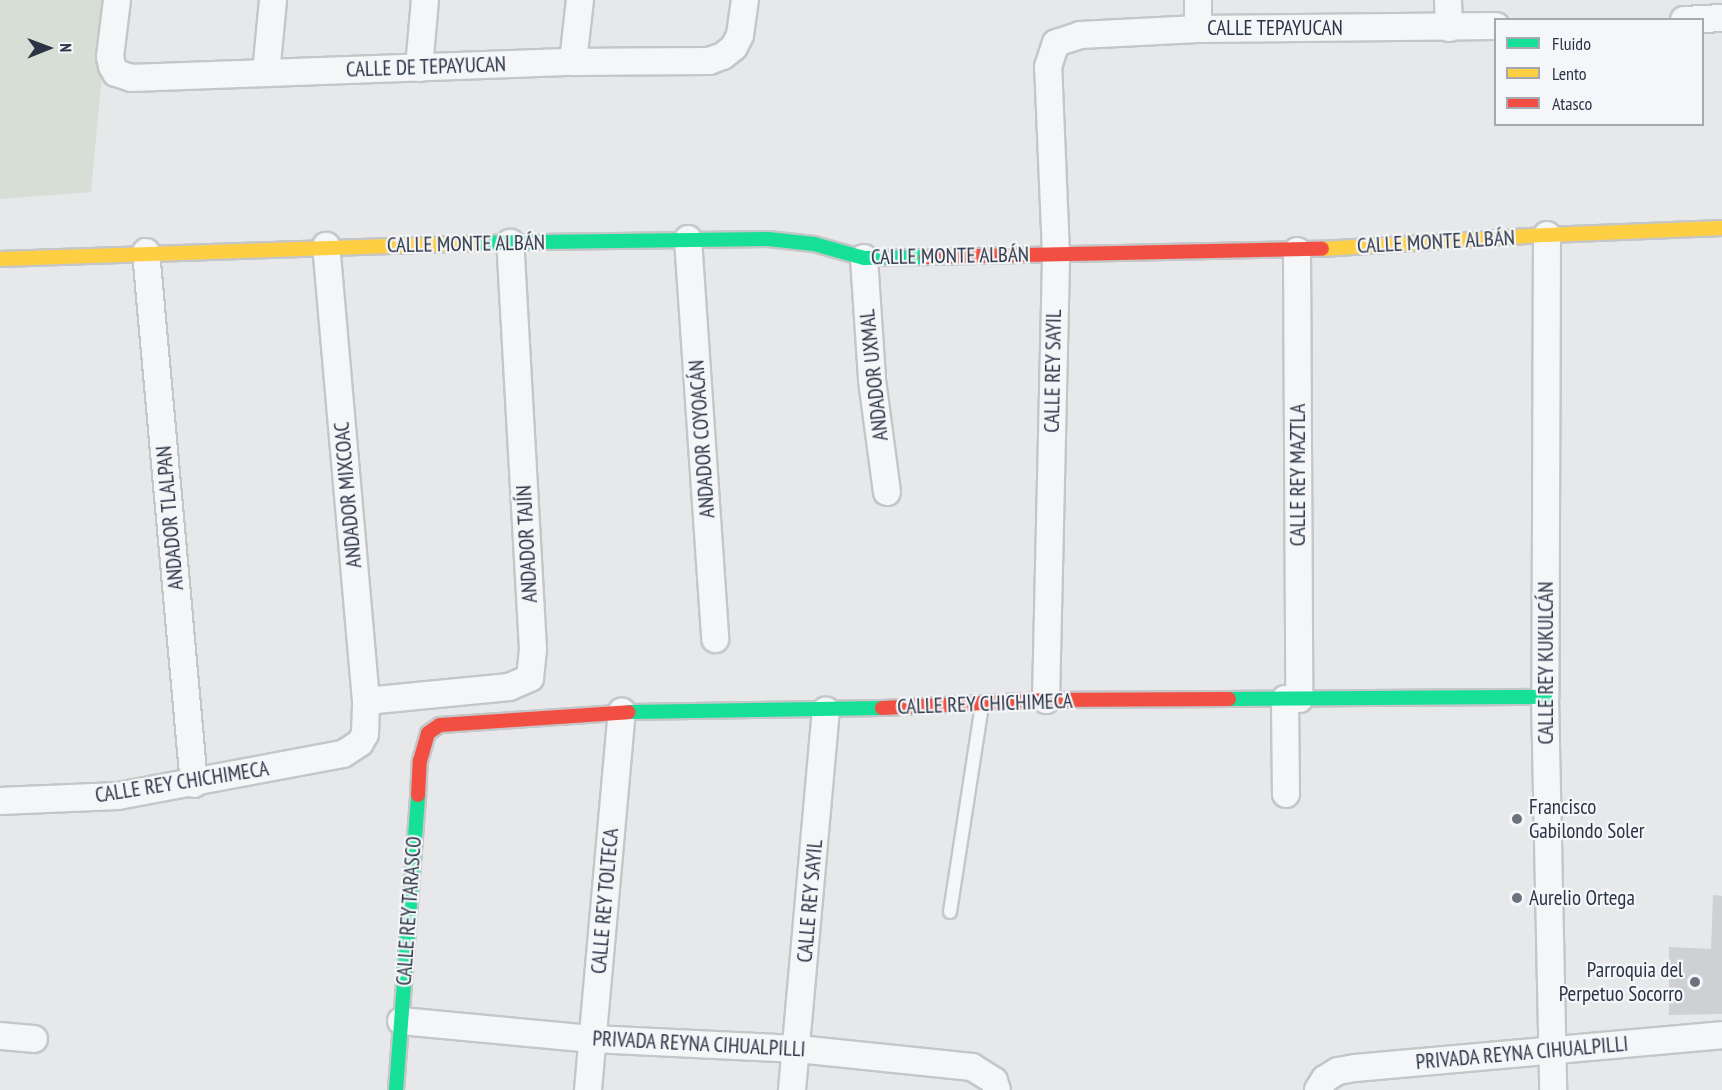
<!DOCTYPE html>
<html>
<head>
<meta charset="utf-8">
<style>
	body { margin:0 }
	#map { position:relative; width:1722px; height:1090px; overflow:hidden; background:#e6e8ea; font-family:"PT Sans Narrow",sans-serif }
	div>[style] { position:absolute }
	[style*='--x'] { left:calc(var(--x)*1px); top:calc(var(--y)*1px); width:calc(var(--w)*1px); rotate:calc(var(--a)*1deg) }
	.green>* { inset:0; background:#d6ded6 }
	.building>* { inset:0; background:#ced0d3 }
	.roads { filter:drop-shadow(2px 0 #c4c6c8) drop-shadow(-2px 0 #c4c6c8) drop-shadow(0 2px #c4c6c8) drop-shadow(0 -2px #c4c6c8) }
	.lane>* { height:12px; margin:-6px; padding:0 6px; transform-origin:6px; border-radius:6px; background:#f5f6f7 }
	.street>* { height:26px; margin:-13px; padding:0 13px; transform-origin:13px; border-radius:13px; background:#f5f6f7 }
	.fast>* { height:14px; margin:-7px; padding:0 7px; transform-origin:7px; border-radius:7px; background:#16e098 }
	.slow>* { height:14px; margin:-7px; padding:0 7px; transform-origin:7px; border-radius:7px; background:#ffcf43 }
	.jam>* { height:14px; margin:-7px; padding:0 7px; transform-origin:7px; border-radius:7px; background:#f24e42 }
	.dots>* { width:16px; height:16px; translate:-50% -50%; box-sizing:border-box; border:3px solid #f4f6f9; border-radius:50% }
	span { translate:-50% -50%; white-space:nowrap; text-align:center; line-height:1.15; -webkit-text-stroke:4.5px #f4f6f9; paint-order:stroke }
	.street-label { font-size:21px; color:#2b3445 }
	.poi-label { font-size:21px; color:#2b3445 }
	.left { translate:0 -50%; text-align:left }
	.right { translate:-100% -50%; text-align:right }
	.legend { position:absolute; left:1494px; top:18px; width:210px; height:108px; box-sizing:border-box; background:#f4f6f9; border:2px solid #a4a8b1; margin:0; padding:8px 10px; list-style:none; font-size:18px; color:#2b3445 }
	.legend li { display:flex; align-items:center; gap:12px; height:30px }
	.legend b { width:30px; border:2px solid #a4a8b1 }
	.north { position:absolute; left:18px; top:18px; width:60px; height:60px; -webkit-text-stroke:4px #f4f6f9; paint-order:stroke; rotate:89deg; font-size:16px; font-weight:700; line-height:24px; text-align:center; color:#2b3445 }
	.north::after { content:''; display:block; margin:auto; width:21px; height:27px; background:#2b3445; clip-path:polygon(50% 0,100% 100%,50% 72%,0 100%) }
</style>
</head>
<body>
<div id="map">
	<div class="green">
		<i style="clip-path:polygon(0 0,109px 0,91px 192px,0 199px)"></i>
	</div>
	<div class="building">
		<i style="clip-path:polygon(1713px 895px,1722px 896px,1722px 1014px,1669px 1015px,1669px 947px,1711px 949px)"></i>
	</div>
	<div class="roads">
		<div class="lane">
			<i style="--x:950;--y:912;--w:209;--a:-81.2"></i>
		</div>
		<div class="street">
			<i style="--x:117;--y:0;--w:57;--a:97"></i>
			<i style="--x:110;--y:57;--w:9;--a:77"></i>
			<i style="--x:112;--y:66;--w:8;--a:60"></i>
			<i style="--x:116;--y:73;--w:16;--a:18"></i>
			<i style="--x:131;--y:78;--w:442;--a:-2.1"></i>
			<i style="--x:573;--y:62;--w:136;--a:-0.4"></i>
			<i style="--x:709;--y:61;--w:15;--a:-20"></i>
			<i style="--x:723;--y:56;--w:14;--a:-39"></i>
			<i style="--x:734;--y:47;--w:13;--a:-63"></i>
			<i style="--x:740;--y:35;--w:35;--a:-82"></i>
			<i style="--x:1448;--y:0;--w:28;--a:88"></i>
			<i style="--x:1684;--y:20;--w:38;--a:-3"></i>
			<i style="--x:1198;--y:29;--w:29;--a:-90"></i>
			<i style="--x:573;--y:62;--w:62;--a:-83.6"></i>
			<i style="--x:419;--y:68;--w:68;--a:-85"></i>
			<i style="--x:266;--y:73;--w:73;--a:-84.5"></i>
			<i style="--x:1547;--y:235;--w:462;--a:90.2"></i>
			<i style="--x:1545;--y:697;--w:393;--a:88.8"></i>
			<i style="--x:688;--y:239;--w:401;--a:86.1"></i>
			<i style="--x:1297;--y:251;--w:448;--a:89.7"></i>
			<i style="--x:146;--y:252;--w:534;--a:84.84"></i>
			<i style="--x:864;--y:258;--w:122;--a:86.2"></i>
			<i style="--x:872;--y:380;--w:113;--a:82.4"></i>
			<i style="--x:1285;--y:699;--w:95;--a:89.4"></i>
			<i style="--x:1046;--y:700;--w:446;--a:-88.7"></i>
			<i style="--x:1056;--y:254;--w:187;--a:-92.4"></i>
			<i style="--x:1048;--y:67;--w:25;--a:-72"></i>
			<i style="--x:1056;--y:43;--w:25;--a:-18"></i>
			<i style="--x:1080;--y:35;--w:118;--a:-2.9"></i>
			<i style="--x:1198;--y:29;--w:298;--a:-0.6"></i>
			<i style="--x:366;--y:701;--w:144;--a:-5.6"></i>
			<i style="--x:509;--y:687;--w:23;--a:-23"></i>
			<i style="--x:530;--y:678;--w:29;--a:-84"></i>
			<i style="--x:533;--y:649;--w:407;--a:-93.2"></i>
			<i style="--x:0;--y:801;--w:118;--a:-2.4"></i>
			<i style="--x:118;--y:796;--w:229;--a:-10.6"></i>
			<i style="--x:343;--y:754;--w:20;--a:-33"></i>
			<i style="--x:360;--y:743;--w:10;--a:-61"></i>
			<i style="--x:365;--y:734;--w:33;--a:-88"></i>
			<i style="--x:366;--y:701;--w:457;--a:-95"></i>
			<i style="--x:401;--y:1021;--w:193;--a:5.4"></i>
			<i style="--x:593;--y:1039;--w:205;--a:2.8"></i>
			<i style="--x:798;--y:1049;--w:175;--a:5.9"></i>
			<i style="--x:972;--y:1067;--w:26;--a:32"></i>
			<i style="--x:994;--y:1081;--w:9;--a:72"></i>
			<i style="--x:0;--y:1036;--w:34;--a:5"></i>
			<i style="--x:588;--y:1090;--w:380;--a:-84.9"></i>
			<i style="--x:792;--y:1090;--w:381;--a:-84.9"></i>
			<i style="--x:1318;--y:1090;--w:13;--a:-58"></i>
			<i style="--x:1325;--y:1079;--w:15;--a:-32"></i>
			<i style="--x:1338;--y:1071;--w:17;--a:-10"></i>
			<i style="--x:1355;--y:1068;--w:368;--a:-5.1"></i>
		</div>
		<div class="fast">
			<i style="--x:474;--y:243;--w:294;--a:-0.8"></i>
			<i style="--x:768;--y:239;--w:46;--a:6.2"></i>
			<i style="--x:814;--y:244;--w:52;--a:15.6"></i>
			<i style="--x:864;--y:258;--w:62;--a:-0.9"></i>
			<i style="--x:1229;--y:699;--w:316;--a:-0.4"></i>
			<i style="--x:629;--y:712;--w:253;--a:-0.9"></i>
			<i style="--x:396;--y:1090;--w:296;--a:-85.7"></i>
		</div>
		<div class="slow">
			<i style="--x:1322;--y:249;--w:225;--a:-3.6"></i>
			<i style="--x:1547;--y:235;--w:175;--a:-2.3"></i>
			<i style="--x:0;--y:259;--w:474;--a:-1.9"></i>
		</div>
		<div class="jam">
			<i style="--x:926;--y:257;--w:396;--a:-1.2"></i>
			<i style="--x:882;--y:708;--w:164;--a:-2.8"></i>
			<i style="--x:1046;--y:700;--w:183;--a:-0.3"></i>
			<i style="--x:418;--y:795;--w:34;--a:-87"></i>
			<i style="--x:420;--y:761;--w:29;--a:-74"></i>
			<i style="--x:428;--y:733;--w:14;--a:-34"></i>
			<i style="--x:440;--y:725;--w:189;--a:-3.9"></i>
		</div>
	</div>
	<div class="dots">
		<i style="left:1517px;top:819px;background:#6c737f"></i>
		<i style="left:1517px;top:898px;background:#6c737f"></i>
		<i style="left:1695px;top:982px;background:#6c737f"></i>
	</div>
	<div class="street-label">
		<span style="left:1275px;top:28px">CALLE TEPAYUCAN</span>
		<span style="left:426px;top:67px;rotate:-2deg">CALLE DE TEPAYUCAN</span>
		<span style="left:1436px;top:242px;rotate:-3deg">CALLE MONTE ALBÁN</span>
		<span style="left:466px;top:244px;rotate:-1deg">CALLE MONTE ALBÁN</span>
		<span style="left:950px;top:256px;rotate:-1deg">CALLE MONTE ALBÁN</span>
		<span style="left:1053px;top:371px;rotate:-89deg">CALLE REY SAYIL</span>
		<span style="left:874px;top:375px;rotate:-96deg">ANDADOR UXMAL</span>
		<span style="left:702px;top:439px;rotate:-94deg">ANDADOR COYOACÁN</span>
		<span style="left:1298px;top:475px;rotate:-90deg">CALLE REY MAZTLA</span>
		<span style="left:348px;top:495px;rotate:-95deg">ANDADOR MIXCOAC</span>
		<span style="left:170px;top:518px;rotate:-95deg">ANDADOR TLALPAN</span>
		<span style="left:527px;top:544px;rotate:-93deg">ANDADOR TAJÍN</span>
		<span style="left:1546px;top:663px;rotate:-90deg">CALLE REY KUKULCÁN</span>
		<span style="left:985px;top:704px;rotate:-2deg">CALLE REY CHICHIMECA</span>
		<span style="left:182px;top:782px;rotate:-9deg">CALLE REY CHICHIMECA</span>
		<span style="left:605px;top:901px;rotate:-85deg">CALLE REY TOLTECA</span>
		<span style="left:810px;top:901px;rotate:-85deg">CALLE REY SAYIL</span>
		<span style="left:409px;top:911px;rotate:-86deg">CALLE REY TARASCO</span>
		<span style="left:699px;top:1044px;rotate:3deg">PRIVADA REYNA CIHUALPILLI</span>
		<span style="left:1522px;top:1053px;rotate:-5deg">PRIVADA REYNA CIHUALPILLI</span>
	</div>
	<div class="poi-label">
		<span class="left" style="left:1529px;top:819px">Francisco<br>Gabilondo Soler</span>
		<span class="left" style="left:1529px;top:898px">Aurelio Ortega</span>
		<span class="right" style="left:1683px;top:982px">Parroquia del<br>Perpetuo Socorro</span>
	</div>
	<ul class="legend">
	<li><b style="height:8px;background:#16e098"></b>Fluido</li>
	<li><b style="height:8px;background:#ffcf43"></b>Lento</li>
	<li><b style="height:8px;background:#f24e42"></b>Atasco</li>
	</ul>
	<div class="north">N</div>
</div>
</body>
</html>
